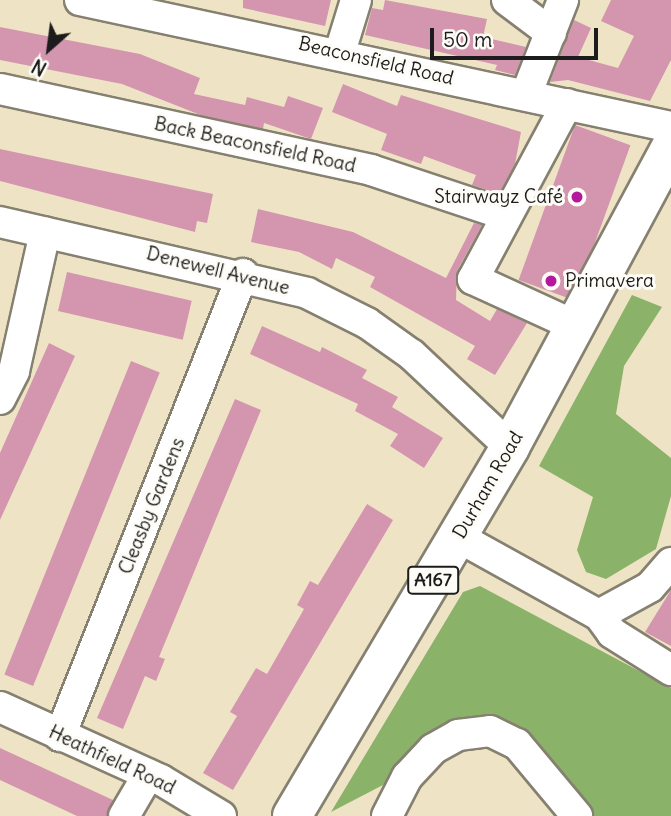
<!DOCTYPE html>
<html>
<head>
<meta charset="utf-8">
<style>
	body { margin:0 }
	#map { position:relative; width:671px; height:816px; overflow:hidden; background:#eee4c5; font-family:Delius,sans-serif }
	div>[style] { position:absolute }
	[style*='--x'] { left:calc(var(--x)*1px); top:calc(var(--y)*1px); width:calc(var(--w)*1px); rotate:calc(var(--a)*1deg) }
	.forest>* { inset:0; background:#8ab269 }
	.building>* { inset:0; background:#d496af; transform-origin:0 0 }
	.roads { filter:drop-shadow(2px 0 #858070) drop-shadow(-2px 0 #858070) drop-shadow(0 2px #858070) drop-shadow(0 -2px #858070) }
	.minor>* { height:30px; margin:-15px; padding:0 15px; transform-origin:15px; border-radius:15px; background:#fff }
	.major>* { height:38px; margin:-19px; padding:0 19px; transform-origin:19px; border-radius:19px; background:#fff }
	.dots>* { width:19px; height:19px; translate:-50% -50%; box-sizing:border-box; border:4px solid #fdfcf7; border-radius:50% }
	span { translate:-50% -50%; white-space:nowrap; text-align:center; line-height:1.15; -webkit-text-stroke:6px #fdfcf7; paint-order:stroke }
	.shield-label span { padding:2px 5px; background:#fdfcf7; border:2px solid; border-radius:5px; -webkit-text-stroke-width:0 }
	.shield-label { font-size:18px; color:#1c1c1c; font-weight:700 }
	.street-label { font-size:19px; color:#1c1c1c }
	.poi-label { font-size:19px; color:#1c1c1c }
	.right { translate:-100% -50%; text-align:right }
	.left { translate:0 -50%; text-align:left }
	.north { position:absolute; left:14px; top:14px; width:70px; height:70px; -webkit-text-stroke:5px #fdfcf7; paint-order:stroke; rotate:208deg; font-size:19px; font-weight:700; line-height:28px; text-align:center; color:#1c1c1c }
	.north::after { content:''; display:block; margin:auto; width:24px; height:32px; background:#1c1c1c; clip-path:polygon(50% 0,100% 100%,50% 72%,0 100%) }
	.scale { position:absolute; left:430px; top:28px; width:168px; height:32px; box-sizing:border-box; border:4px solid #1c1c1c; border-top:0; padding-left:9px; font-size:21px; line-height:24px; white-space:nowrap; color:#1c1c1c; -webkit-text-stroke:5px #fdfcf7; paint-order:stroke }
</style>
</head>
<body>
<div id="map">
	<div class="forest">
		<i style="clip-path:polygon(632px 295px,662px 307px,624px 366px,616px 414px,671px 458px,671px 496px,656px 549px,606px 579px,586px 572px,577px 550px,593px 497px,539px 466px)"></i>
		<i style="clip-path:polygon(480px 586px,671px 688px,671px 816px,578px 816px,505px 730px,463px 722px,442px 727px,383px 785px,331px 812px,463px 592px)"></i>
	</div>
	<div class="building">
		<i style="clip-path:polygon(243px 0,331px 0,325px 26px,243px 8px)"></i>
		<i style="clip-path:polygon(385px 0,487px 19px,483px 37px,526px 47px,515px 75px,495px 70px,497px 65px,365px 35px,372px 8px,383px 10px)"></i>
		<i style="clip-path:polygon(611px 0,671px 0,671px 60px,650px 101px,568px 80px,550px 82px,574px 20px,591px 28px,578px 57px,618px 68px,634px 36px,601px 21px)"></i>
		<i style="clip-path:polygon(0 27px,140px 54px,200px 78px,194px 94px,245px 105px,247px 97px,284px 107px,288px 96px,323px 108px,311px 139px,264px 123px,263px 129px,203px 116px,122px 84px,0 60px)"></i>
		<i style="clip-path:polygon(343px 84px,397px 106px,401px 95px,521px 132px,515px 164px,499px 194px,472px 185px,476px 175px,424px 156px,421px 164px,381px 150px,387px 134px,332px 112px)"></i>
		<i style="left:575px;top:125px;width:59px;height:165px;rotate:20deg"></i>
		<i style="clip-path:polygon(0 149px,213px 194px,207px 223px,197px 221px,195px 232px,0 181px)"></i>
		<i style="clip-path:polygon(258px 209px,353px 232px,446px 278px,474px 223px,482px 225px,457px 271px,456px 300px,490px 321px,497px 309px,527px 323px,495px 375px,467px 359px,475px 346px,370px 287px,375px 277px,336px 258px,332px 269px,299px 252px,251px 242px)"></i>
		<i style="left:67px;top:272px;width:128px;height:40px;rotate:13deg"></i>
		<i style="clip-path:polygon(262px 326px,320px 352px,322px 347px,367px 370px,362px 378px,398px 397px,392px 407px,443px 438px,424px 468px,390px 446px,398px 434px,355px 411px,358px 404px,250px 354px)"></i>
		<i style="clip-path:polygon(49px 343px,75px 356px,0 520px,0 453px)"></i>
		<i style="left:131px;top:361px;width:31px;height:338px;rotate:22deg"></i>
		<i style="clip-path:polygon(235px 399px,261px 410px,159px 657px,165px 659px,156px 681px,145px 676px,123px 729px,97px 718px)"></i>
		<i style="clip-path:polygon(367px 504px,393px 520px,233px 790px,203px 773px,237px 716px,230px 712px,256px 668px,267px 674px,304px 609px,297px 605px,310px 581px,318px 585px)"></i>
		<i style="clip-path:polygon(671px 590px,671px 646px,645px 632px)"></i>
		<i style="clip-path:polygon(0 748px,113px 800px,107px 816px,77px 816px,0 780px)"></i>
	</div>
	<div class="roads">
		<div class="minor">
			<i style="--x:80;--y:0;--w:604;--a:12.13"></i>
			<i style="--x:507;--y:0;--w:55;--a:36.9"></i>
			<i style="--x:340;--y:52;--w:54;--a:-72.9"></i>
			<i style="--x:0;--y:89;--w:380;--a:12.3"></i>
			<i style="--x:371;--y:170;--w:142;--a:18.4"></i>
			<i style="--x:526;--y:95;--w:102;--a:-68.7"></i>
			<i style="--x:567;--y:104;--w:199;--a:118.2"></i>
			<i style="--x:473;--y:279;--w:115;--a:24.6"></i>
			<i style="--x:0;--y:222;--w:315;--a:13"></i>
			<i style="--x:307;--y:293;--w:67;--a:26.6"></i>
			<i style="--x:367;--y:323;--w:55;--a:35.4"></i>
			<i style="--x:412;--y:355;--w:134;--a:43.2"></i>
			<i style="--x:0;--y:399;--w:31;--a:-63"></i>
			<i style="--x:14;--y:371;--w:142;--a:-77.4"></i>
			<i style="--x:458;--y:537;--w:161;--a:29"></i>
			<i style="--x:599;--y:615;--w:58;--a:-28.8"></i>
			<i style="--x:650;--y:587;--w:32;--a:-49"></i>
			<i style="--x:599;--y:615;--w:22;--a:54"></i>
			<i style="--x:612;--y:633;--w:70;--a:32.1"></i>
			<i style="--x:0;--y:707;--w:177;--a:24.4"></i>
			<i style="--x:161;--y:780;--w:70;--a:31"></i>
			<i style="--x:60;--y:736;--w:497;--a:-68.4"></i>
			<i style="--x:124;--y:816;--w:48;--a:-59.7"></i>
			<i style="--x:387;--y:816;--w:44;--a:-62.9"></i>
			<i style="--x:407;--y:777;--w:38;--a:-47"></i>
			<i style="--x:433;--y:749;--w:29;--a:-29"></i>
			<i style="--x:458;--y:735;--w:32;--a:-7"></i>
			<i style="--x:490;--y:731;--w:30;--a:26"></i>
			<i style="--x:517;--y:744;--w:94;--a:50.2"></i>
		</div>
		<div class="major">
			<i style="--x:292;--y:816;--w:429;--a:-59.4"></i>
			<i style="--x:510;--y:447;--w:340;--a:-61.8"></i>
		</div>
	</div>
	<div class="dots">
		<i style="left:577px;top:197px;background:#b5179e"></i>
		<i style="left:551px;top:281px;background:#b5179e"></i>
	</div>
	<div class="shield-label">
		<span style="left:433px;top:580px">A167</span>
	</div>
	<div class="street-label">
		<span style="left:376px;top:61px;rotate:13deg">Beaconsfield Road</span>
		<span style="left:255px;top:145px;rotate:12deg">Back Beaconsfield Road</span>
		<span style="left:218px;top:271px;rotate:14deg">Denewell Avenue</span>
		<span style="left:488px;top:485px;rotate:-60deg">Durham Road</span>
		<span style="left:152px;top:506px;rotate:-68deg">Cleasby Gardens</span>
		<span style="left:112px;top:760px;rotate:25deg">Heathfield Road</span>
	</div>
	<div class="poi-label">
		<span class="right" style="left:563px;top:197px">Stairwayz Café</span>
		<span class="left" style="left:565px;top:281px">Primavera</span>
	</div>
	<div class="north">N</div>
	<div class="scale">50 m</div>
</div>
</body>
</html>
